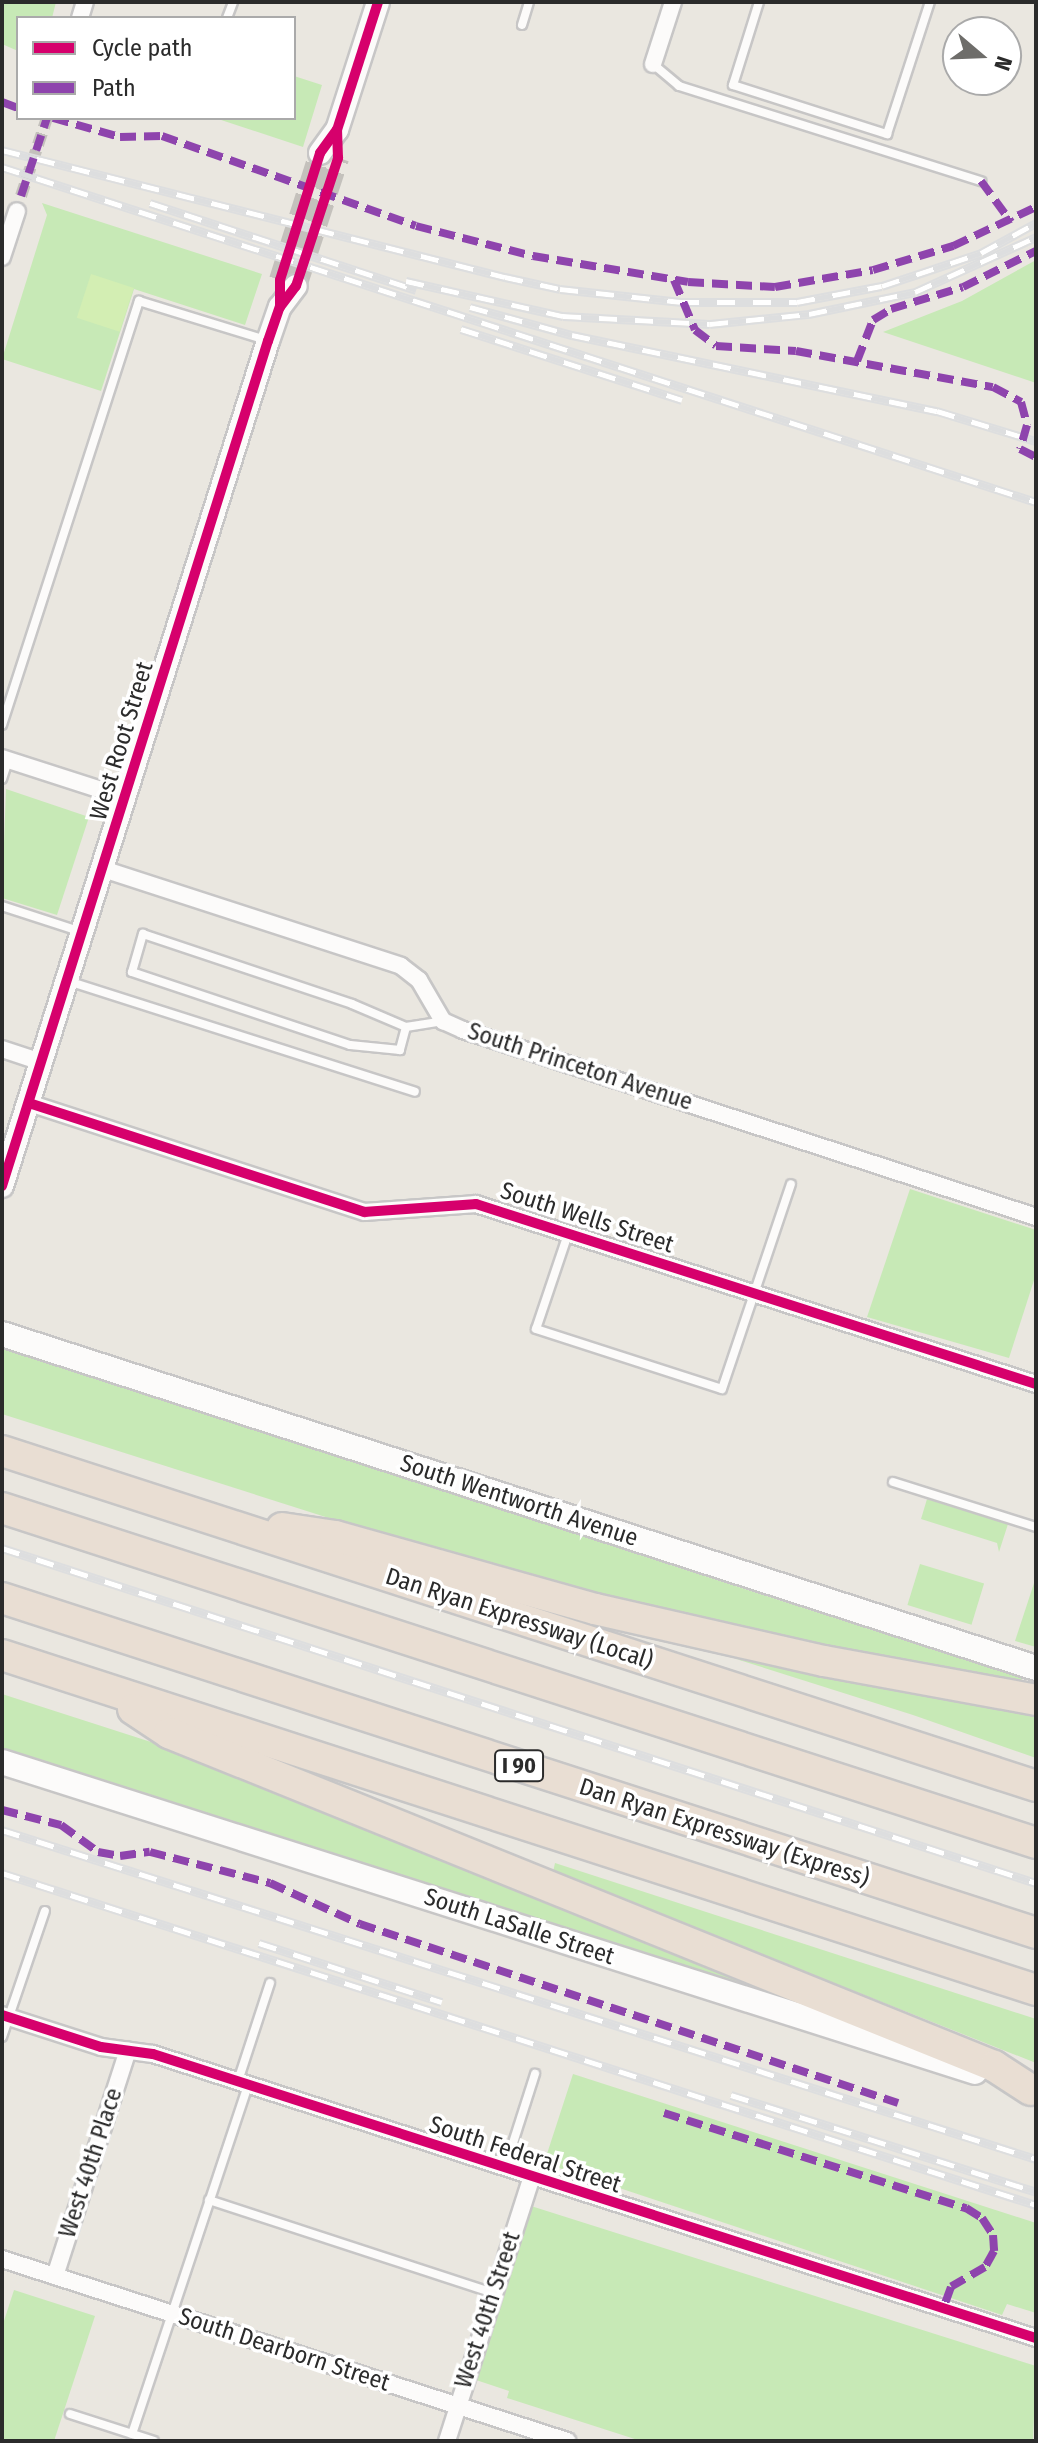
<!DOCTYPE html>
<html>
<head>
<meta charset="utf-8">
<style>
	body { margin:0 }
	#map { position:relative; width:1038px; height:2443px; overflow:hidden; background:#eae7e0; font-family:"Fira Sans Condensed",sans-serif }
	div>[style] { position:absolute }
	[style*='--x'] { left:calc(var(--x)*1px); top:calc(var(--y)*1px); width:calc(var(--w)*1px); rotate:calc(var(--a)*1deg) }
	.green>* { inset:0; background:#c7e9b6; transform-origin:0 0 }
	.pitch>* { inset:0; background:#d3eeb3; transform-origin:0 0 }
	.pedestrian-tunnel>* { height:12px; margin-top:-6px; transform-origin:0; background:repeating-linear-gradient(90deg,#c4c1bc 0 12px,transparent 0 18px) }
	.tertiary-tunnel>* { height:22px; margin-top:-11px; transform-origin:0; background:repeating-linear-gradient(90deg,#c4c1bc 0 22px,transparent 0 33px) }
	.roads { filter:drop-shadow(2px 0 #c7c6c6) drop-shadow(-2px 0 #c7c6c6) drop-shadow(0 2px #c7c6c6) drop-shadow(0 -2px #c7c6c6) }
	.service>* { height:8px; margin:-4px; padding:0 4px; transform-origin:4px; border-radius:4px; background:#fcfbfa }
	.minor>* { height:16px; margin:-8px; padding:0 8px; transform-origin:8px; border-radius:8px; background:#fcfbfa }
	.tertiary>* { height:22px; margin:-11px; padding:0 11px; transform-origin:11px; border-radius:11px; background:#fcfbfa }
	.secondary>* { height:24px; margin:-12px; padding:0 12px; transform-origin:12px; border-radius:12px; background:#fcfbfa }
	.motorway>* { height:30px; margin:-15px; padding:0 15px; transform-origin:15px; border-radius:15px; background:#e9ded3 }
	.rail>* { height:9px; margin-top:-4.5px; transform-origin:0; background:repeating-linear-gradient(90deg,#fff 0 18px,#dddedf 0 36px); box-sizing:border-box; border-block:2px solid #dddedf }
	.quiet>* { height:8px; margin-top:-4px; transform-origin:0; background:repeating-linear-gradient(90deg,#8e44ad 0 16px,transparent 0 24px) }
	.cycleway>* { height:10px; margin:-5px; padding:0 5px; transform-origin:5px; border-radius:5px; background:#d6006c }
	span { translate:-50% -50%; white-space:nowrap; text-align:center; line-height:1.15; -webkit-text-stroke:7px #fff; paint-order:stroke }
	.shield-label span { padding:2px 6px; background:#fff; border:2px solid; border-radius:6px; -webkit-text-stroke-width:0 }
	.shield-label { font-size:22px; color:#2b2b2b; font-weight:700 }
	.street-label { font-size:24px; color:#2b2b2b }
	.frame { position:absolute; inset:0; border:4px solid #2b2b2b; pointer-events:none }
	.legend { position:absolute; left:16px; top:16px; width:280px; height:104px; box-sizing:border-box; background:#fff; border:2px solid #aaa; margin:0; padding:10px 14px; list-style:none; font-size:24px; color:#2b2b2b }
	.legend li { display:flex; align-items:center; gap:16px; height:40px }
	.legend b { width:40px; border:2px solid #aaa }
	.north { position:absolute; left:942px; top:16px; width:80px; height:80px; box-sizing:border-box; background:#fff; border:2px solid #aaa; border-radius:50%; rotate:109deg; font-size:22px; font-weight:700; line-height:32px; text-align:center; color:#2b2b2b }
	.north::after { content:''; display:block; margin:auto; width:28px; height:36px; background:#6e6d6a; clip-path:polygon(50% 0,100% 100%,50% 72%,0 100%) }
</style>
</head>
<body>
<div id="map">
	<div class="green">
		<i style="clip-path:polygon(2px 2px,56px 2px,52px 18px,18px 18px,18px 51px,2px 44px)"></i>
		<i style="clip-path:polygon(294px 76px,322px 85px,303px 147px,215px 118px,294px 118px)"></i>
		<i style="clip-path:polygon(42px 203px,262px 274px,245px 325px,134px 289px,101px 391px,2px 359px,47px 215px)"></i>
		<i style="clip-path:polygon(1036px 260px,1036px 383px,883px 332px,962px 301px)"></i>
		<i style="clip-path:polygon(6px 789px,89px 817px,57px 915px,2px 898px)"></i>
		<i style="clip-path:polygon(910px 1189px,1036px 1230px,1036px 1274px,1009px 1358px,867px 1317px)"></i>
		<i style="clip-path:polygon(2px 1348px,785px 1602px,1022px 1678px,1020px 1684px,930px 1669px,681px 1617px,467px 1562px,2px 1414px)"></i>
		<i style="clip-path:polygon(927px 1499px,1008px 1524px,999px 1552px,997px 1543px,921px 1519px)"></i>
		<i style="left:920px;top:1564px;width:67px;height:43px;rotate:17deg"></i>
		<i style="clip-path:polygon(1036px 1577px,1036px 1647px,1015px 1641px)"></i>
		<i style="clip-path:polygon(736px 1659px,1036px 1713px,1036px 1758px,913px 1715px)"></i>
		<i style="clip-path:polygon(2px 1694px,241px 1771px,435px 1857px,521px 1882px,865px 2027px,2px 1748px)"></i>
		<i style="clip-path:polygon(555px 1863px,1036px 2019px,1036px 2063px,553px 1872px)"></i>
		<i style="clip-path:polygon(573px 2074px,1036px 2223px,1036px 2313px,1007px 2304px,1002px 2315px,544px 2163px)"></i>
		<i style="clip-path:polygon(531px 2206px,1036px 2366px,1033px 2441px,641px 2441px,507px 2398px,509px 2391px,476px 2380px)"></i>
		<i style="clip-path:polygon(14px 2290px,95px 2316px,54px 2441px,2px 2441px,2px 2327px)"></i>
	</div>
	<div class="pitch">
		<i style="left:91px;top:274px;width:45px;height:46px;rotate:18deg"></i>
	</div>
	<div class="pedestrian-tunnel">
		<i style="--x:21;--y:196;--w:82;--a:-71.6"></i>
	</div>
	<div class="tertiary-tunnel">
		<i style="--x:280;--y:280;--w:133;--a:-72.5"></i>
		<i style="--x:296;--y:286;--w:135;--a:-71.8"></i>
	</div>
	<div class="roads">
		<div class="service">
			<i style="--x:759;--y:2;--w:87;--a:107.4"></i>
			<i style="--x:733;--y:85;--w:162;--a:17.7"></i>
			<i style="--x:887;--y:134;--w:139;--a:-72"></i>
			<i style="--x:227;--y:18;--w:17;--a:-69"></i>
			<i style="--x:522;--y:25;--w:24;--a:-73"></i>
			<i style="--x:653;--y:64;--w:34;--a:40"></i>
			<i style="--x:679;--y:86;--w:317;--a:17.5"></i>
			<i style="--x:2;--y:725;--w:446;--a:-72.1"></i>
			<i style="--x:139;--y:301;--w:133;--a:17.1"></i>
			<i style="--x:2;--y:779;--w:19;--a:-72"></i>
			<i style="--x:2;--y:906;--w:84;--a:18"></i>
			<i style="--x:68;--y:981;--w:364;--a:17.7"></i>
			<i style="--x:406;--y:1027;--w:24;--a:105"></i>
			<i style="--x:400;--y:1050;--w:50;--a:-174.3"></i>
			<i style="--x:350;--y:1045;--w:230;--a:-161.5"></i>
			<i style="--x:132;--y:972;--w:40;--a:-74"></i>
			<i style="--x:143;--y:934;--w:220;--a:18.5"></i>
			<i style="--x:352;--y:1004;--w:59;--a:23.1"></i>
			<i style="--x:406;--y:1027;--w:36;--a:-9"></i>
			<i style="--x:568;--y:1234;--w:100;--a:108.6"></i>
			<i style="--x:536;--y:1329;--w:195;--a:17.9"></i>
			<i style="--x:722;--y:1389;--w:216;--a:-71.4"></i>
			<i style="--x:893;--y:1482;--w:150;--a:17.5"></i>
			<i style="--x:2;--y:2037;--w:133;--a:-71.2"></i>
			<i style="--x:238;--y:2081;--w:103;--a:-71.9"></i>
			<i style="--x:505;--y:2168;--w:99;--a:-72.3"></i>
			<i style="--x:209;--y:2200;--w:300;--a:18.1"></i>
			<i style="--x:70;--y:2414;--w:88;--a:17.8"></i>
			<i style="--x:132;--y:2434;--w:367;--a:-71.6"></i>
		</div>
		<div class="minor">
			<i style="--x:80;--y:18;--w:17;--a:-73"></i>
			<i style="--x:653;--y:64;--w:65;--a:-72.1"></i>
			<i style="--x:2;--y:257;--w:48;--a:-71.9"></i>
			<i style="--x:2;--y:758;--w:130;--a:17.9"></i>
			<i style="--x:103;--y:869;--w:313;--a:18"></i>
			<i style="--x:401;--y:966;--w:23;--a:38"></i>
			<i style="--x:419;--y:980;--w:48;--a:59.7"></i>
			<i style="--x:443;--y:1021;--w:22;--a:24"></i>
			<i style="--x:463;--y:1030;--w:603;--a:18.07"></i>
			<i style="--x:2;--y:1049;--w:41;--a:18.4"></i>
			<i style="--x:29;--y:1103;--w:353;--a:18"></i>
			<i style="--x:365;--y:1212;--w:111;--a:-4.1"></i>
			<i style="--x:476;--y:1204;--w:588;--a:17.82"></i>
			<i style="--x:2;--y:2015;--w:104;--a:17.9"></i>
			<i style="--x:101;--y:2047;--w:52;--a:7.7"></i>
			<i style="--x:153;--y:2054;--w:928;--a:17.83"></i>
			<i style="--x:2;--y:2259;--w:594;--a:17.85"></i>
			<i style="--x:55;--y:2276;--w:237;--a:-72.1"></i>
			<i style="--x:447;--y:2441;--w:275;--a:-72.2"></i>
		</div>
		<div class="tertiary">
			<i style="--x:320;--y:153;--w:29;--a:-54"></i>
			<i style="--x:337;--y:130;--w:134;--a:-72.2"></i>
			<i style="--x:2;--y:1186;--w:886;--a:-72.53"></i>
			<i style="--x:268;--y:341;--w:36;--a:-71"></i>
			<i style="--x:280;--y:307;--w:26;--a:-53"></i>
		</div>
		<div class="secondary">
			<i style="--x:2;--y:1334;--w:1087;--a:17.9"></i>
			<i style="--x:2;--y:1762;--w:1021;--a:17.67"></i>
		</div>
		<div class="motorway">
			<i style="--x:2;--y:1451;--w:1087;--a:17.95"></i>
			<i style="--x:2;--y:1508;--w:1087;--a:17.95"></i>
			<i style="--x:282;--y:1528;--w:54;--a:8.6"></i>
			<i style="--x:335;--y:1536;--w:270;--a:15.7"></i>
			<i style="--x:595;--y:1609;--w:235;--a:12.8"></i>
			<i style="--x:824;--y:1661;--w:216;--a:10.4"></i>
			<i style="--x:2;--y:1598;--w:1087;--a:17.95"></i>
			<i style="--x:2;--y:1655;--w:1087;--a:17.95"></i>
			<i style="--x:133;--y:1709;--w:43;--a:33.7"></i>
			<i style="--x:169;--y:1733;--w:890;--a:21.98"></i>
			<i style="--x:994;--y:2066;--w:44;--a:33"></i>
		</div>
	</div>
	<div class="rail">
		<i style="--x:2;--y:150;--w:519;--a:14.17"></i>
		<i style="--x:505;--y:277;--w:56;--a:12.3"></i>
		<i style="--x:560;--y:289;--w:122;--a:6.1"></i>
		<i style="--x:681;--y:302;--w:116;--a:0"></i>
		<i style="--x:797;--y:302;--w:86;--a:-10.7"></i>
		<i style="--x:882;--y:286;--w:104;--a:-18.4"></i>
		<i style="--x:981;--y:253;--w:63;--a:-28.6"></i>
		<i style="--x:2;--y:167;--w:1087;--a:17.95"></i>
		<i style="--x:150;--y:203;--w:280;--a:18.1"></i>
		<i style="--x:406;--y:281;--w:161;--a:12.6"></i>
		<i style="--x:563;--y:316;--w:147;--a:3.1"></i>
		<i style="--x:710;--y:324;--w:100;--a:-5.8"></i>
		<i style="--x:809;--y:314;--w:108;--a:-11.7"></i>
		<i style="--x:915;--y:292;--w:133;--a:-24.4"></i>
		<i style="--x:470;--y:307;--w:106;--a:15.4"></i>
		<i style="--x:572;--y:335;--w:373;--a:11.8"></i>
		<i style="--x:937;--y:411;--w:103;--a:16.9"></i>
		<i style="--x:461;--y:329;--w:232;--a:17.8"></i>
		<i style="--x:2;--y:1548;--w:1087;--a:17.95"></i>
		<i style="--x:2;--y:1830;--w:1085;--a:17.65"></i>
		<i style="--x:2;--y:1873;--w:1086;--a:17.8"></i>
		<i style="--x:259;--y:1943;--w:192;--a:17.9"></i>
		<i style="--x:731;--y:2095;--w:320;--a:17.6"></i>
	</div>
	<div class="quiet">
		<i style="--x:2;--y:102;--w:17;--a:21"></i>
		<i style="--x:53;--y:118;--w:70;--a:15.8"></i>
		<i style="--x:120;--y:137;--w:42;--a:-1.4"></i>
		<i style="--x:162;--y:136;--w:269;--a:19.5"></i>
		<i style="--x:416;--y:226;--w:121;--a:14.4"></i>
		<i style="--x:533;--y:256;--w:157;--a:9.5"></i>
		<i style="--x:688;--y:282;--w:87;--a:3.3"></i>
		<i style="--x:775;--y:287;--w:99;--a:-9.8"></i>
		<i style="--x:873;--y:270;--w:84;--a:-16.7"></i>
		<i style="--x:953;--y:246;--w:92;--a:-25.2"></i>
		<i style="--x:981;--y:181;--w:51;--a:53.8"></i>
		<i style="--x:21;--y:196;--w:82;--a:-71.6"></i>
		<i style="--x:674;--y:280;--w:54;--a:67.2"></i>
		<i style="--x:695;--y:330;--w:26;--a:37"></i>
		<i style="--x:716;--y:346;--w:80;--a:3.6"></i>
		<i style="--x:796;--y:351;--w:200;--a:10.4"></i>
		<i style="--x:993;--y:387;--w:32;--a:28"></i>
		<i style="--x:1021;--y:402;--w:24;--a:75"></i>
		<i style="--x:1027;--y:425;--w:25;--a:106"></i>
		<i style="--x:1020;--y:449;--w:18;--a:27"></i>
		<i style="--x:857;--y:361;--w:44;--a:-68.7"></i>
		<i style="--x:873;--y:320;--w:21;--a:-31"></i>
		<i style="--x:891;--y:309;--w:75;--a:-17"></i>
		<i style="--x:963;--y:287;--w:81;--a:-26.3"></i>
		<i style="--x:2;--y:1810;--w:61;--a:14.3"></i>
		<i style="--x:61;--y:1825;--w:46;--a:36.1"></i>
		<i style="--x:98;--y:1852;--w:22;--a:10"></i>
		<i style="--x:120;--y:1856;--w:30;--a:-8"></i>
		<i style="--x:150;--y:1852;--w:124;--a:14.5"></i>
		<i style="--x:270;--y:1883;--w:99;--a:24.5"></i>
		<i style="--x:360;--y:1924;--w:567;--a:18.4"></i>
		<i style="--x:664;--y:2113;--w:317;--a:17.5"></i>
		<i style="--x:966;--y:2208;--w:19;--a:32"></i>
		<i style="--x:982;--y:2218;--w:20;--a:57"></i>
		<i style="--x:993;--y:2235;--w:16;--a:86"></i>
		<i style="--x:994;--y:2251;--w:18;--a:119"></i>
		<i style="--x:985;--y:2267;--w:39;--a:150"></i>
		<i style="--x:951;--y:2287;--w:23;--a:110"></i>
	</div>
	<div class="cycleway">
		<i style="--x:280;--y:307;--w:27;--a:-90"></i>
		<i style="--x:280;--y:280;--w:133;--a:-72.5"></i>
		<i style="--x:320;--y:153;--w:29;--a:-54"></i>
		<i style="--x:337;--y:130;--w:134;--a:-72.2"></i>
		<i style="--x:29;--y:1103;--w:353;--a:18"></i>
		<i style="--x:365;--y:1212;--w:111;--a:-4.1"></i>
		<i style="--x:476;--y:1204;--w:588;--a:17.82"></i>
		<i style="--x:2;--y:1186;--w:886;--a:-72.53"></i>
		<i style="--x:268;--y:341;--w:36;--a:-71"></i>
		<i style="--x:280;--y:307;--w:26;--a:-53"></i>
		<i style="--x:296;--y:286;--w:135;--a:-71.8"></i>
		<i style="--x:338;--y:158;--w:28;--a:-92"></i>
		<i style="--x:2;--y:2015;--w:104;--a:17.9"></i>
		<i style="--x:101;--y:2047;--w:52;--a:7.7"></i>
		<i style="--x:153;--y:2054;--w:928;--a:17.83"></i>
	</div>
	<div class="shield-label">
		<span style="left:519px;top:1766px">I 90</span>
	</div>
	<div class="street-label">
		<span style="left:122px;top:741px;rotate:-73deg">West Root Street</span>
		<span style="left:580px;top:1067px;rotate:18deg">South Princeton Avenue</span>
		<span style="left:587px;top:1218px;rotate:18deg">South Wells Street</span>
		<span style="left:519px;top:1501px;rotate:18deg">South Wentworth Avenue</span>
		<span style="left:519px;top:1619px;rotate:18deg">Dan Ryan Expressway (Local)</span>
		<span style="left:724px;top:1833px;rotate:18deg">Dan Ryan Expressway (Express)</span>
		<span style="left:519px;top:1927px;rotate:18deg">South LaSalle Street</span>
		<span style="left:525px;top:2155px;rotate:18deg">South Federal Street</span>
		<span style="left:91px;top:2163px;rotate:-72deg">West 40th Place</span>
		<span style="left:488px;top:2310px;rotate:-72deg">West 40th Street</span>
		<span style="left:284px;top:2350px;rotate:18deg">South Dearborn Street</span>
	</div>
	<div class="frame"></div>
	<ul class="legend">
	<li><b style="height:10px;background:#d6006c"></b>Cycle path</li>
	<li><b style="height:10px;background:#8e44ad"></b>Path</li>
	</ul>
	<div class="north">N</div>
</div>
</body>
</html>
